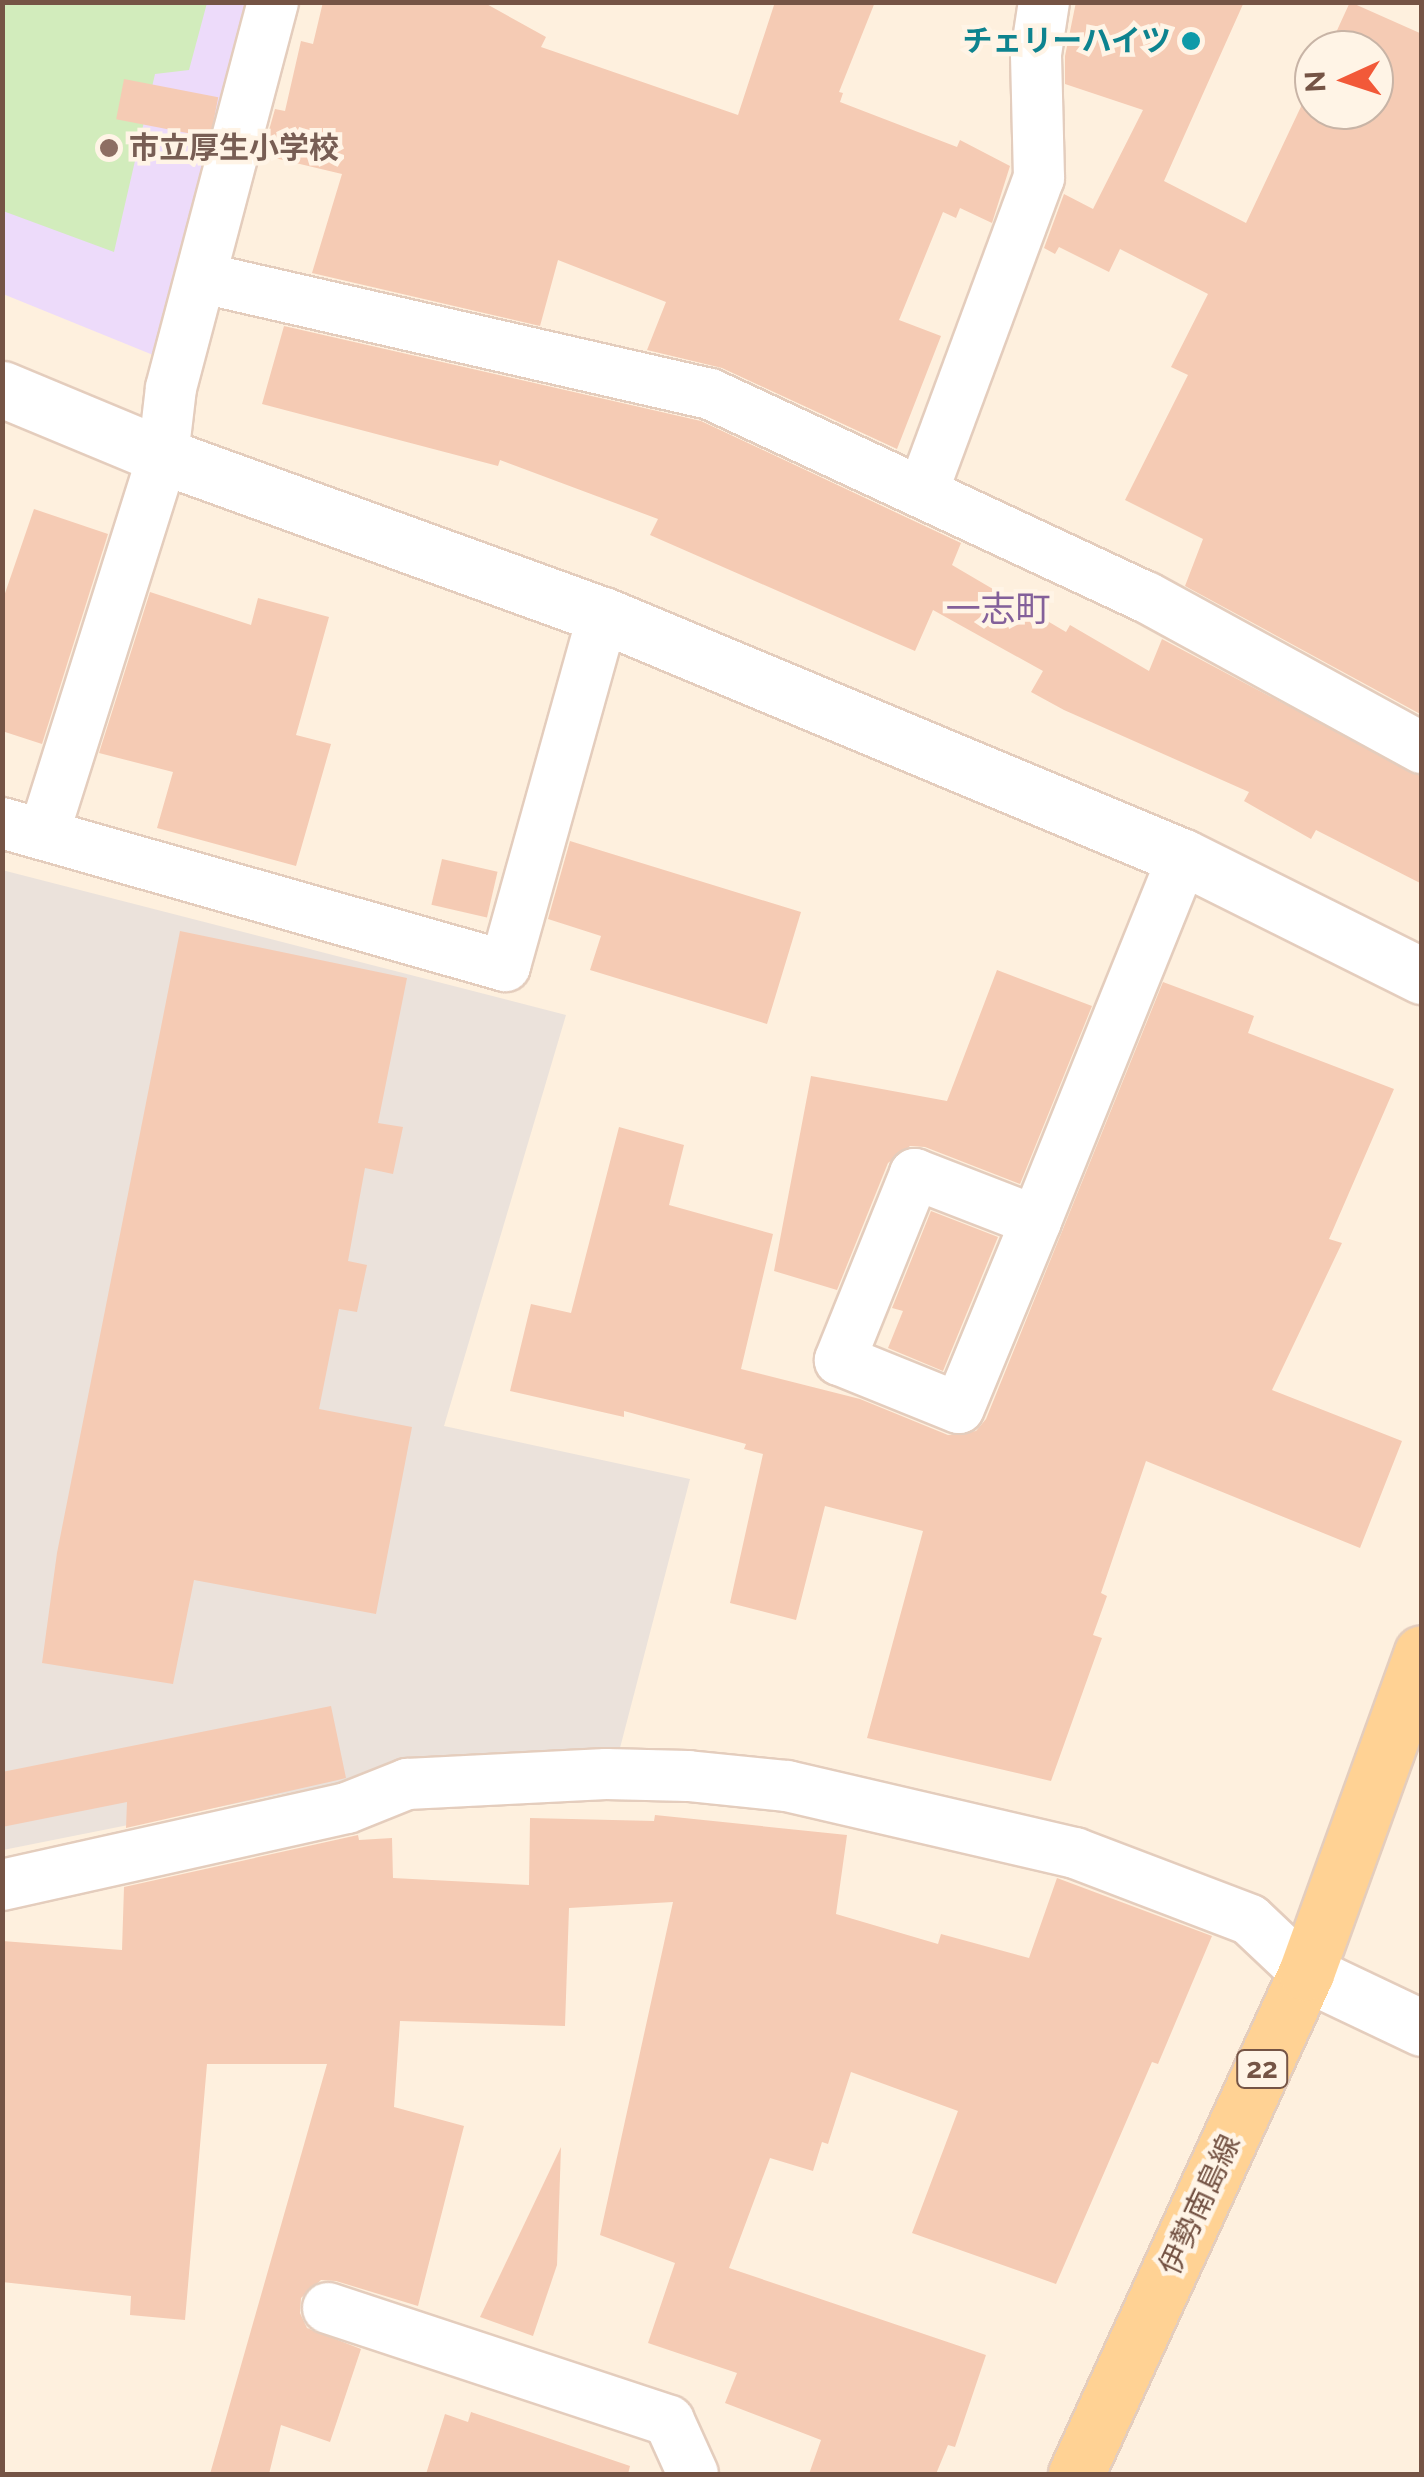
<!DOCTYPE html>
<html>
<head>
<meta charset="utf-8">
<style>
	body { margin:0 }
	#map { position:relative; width:1424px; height:2477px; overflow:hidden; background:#fef0de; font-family:Raleway,"Noto Sans JP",sans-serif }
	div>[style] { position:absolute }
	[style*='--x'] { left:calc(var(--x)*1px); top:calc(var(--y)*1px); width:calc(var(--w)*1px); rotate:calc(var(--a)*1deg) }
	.industrial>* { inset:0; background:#ebe2db }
	.education>* { inset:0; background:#eddbfa }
	.green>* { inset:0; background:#d2ecbc }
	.building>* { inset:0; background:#f5cbb4; transform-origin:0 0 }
	.roads { filter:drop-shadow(2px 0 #e4cdbd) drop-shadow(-2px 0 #e4cdbd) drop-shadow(0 2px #e4cdbd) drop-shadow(0 -2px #e4cdbd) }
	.street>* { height:50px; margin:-25px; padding:0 25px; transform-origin:25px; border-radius:25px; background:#fff }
	.secondary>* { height:55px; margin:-27.5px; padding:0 27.5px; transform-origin:27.5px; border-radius:27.5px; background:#fff }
	.primary>* { height:55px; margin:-27.5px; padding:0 27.5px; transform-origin:27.5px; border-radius:27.5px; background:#ffd294 }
	.dots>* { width:28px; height:28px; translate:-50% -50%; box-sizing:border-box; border:5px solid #fff4e6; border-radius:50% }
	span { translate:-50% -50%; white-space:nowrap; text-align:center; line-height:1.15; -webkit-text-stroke:9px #fff4e6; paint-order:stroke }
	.shield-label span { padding:2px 8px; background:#fff4e6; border:2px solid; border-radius:8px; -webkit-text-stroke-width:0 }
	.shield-label { font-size:28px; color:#755445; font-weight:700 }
	.culture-label { font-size:30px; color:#0d838f; font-weight:700 }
	.right { translate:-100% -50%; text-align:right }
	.education-label { font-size:30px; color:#785e54; font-weight:700 }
	.left { translate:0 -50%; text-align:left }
	.street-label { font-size:30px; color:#755445 }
	.quarter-label { font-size:35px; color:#83609a }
	.frame { position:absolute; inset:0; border:5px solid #755445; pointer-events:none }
	.north { position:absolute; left:1294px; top:30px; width:100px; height:100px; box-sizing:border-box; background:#fff4e6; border:2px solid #c8b4a6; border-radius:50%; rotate:267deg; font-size:28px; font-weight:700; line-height:40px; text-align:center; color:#755445 }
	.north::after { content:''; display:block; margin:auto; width:35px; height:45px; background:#f25939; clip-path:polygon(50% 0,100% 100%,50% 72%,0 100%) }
</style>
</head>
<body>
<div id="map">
	<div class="industrial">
		<i style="clip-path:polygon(2px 870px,566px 1015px,444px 1426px,690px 1479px,620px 1748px,428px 1765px,3px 1850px)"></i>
	</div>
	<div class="education">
		<i style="clip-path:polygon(2px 3px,254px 3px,158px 357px,3px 294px)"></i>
	</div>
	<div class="green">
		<i style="clip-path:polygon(2px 3px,207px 3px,189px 70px,155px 74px,114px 252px,3px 211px)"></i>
	</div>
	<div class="building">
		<i style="clip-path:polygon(323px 2px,483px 2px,546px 37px,541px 47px,738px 115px,775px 2px,875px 2px,839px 92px,843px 93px,840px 102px,957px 147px,960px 140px,1010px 166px,992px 223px,960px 208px,956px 218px,943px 212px,899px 320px,941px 336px,897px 449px,722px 368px,647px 350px,666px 302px,558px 260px,540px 326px,312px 273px,342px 174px,262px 155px,275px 109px,285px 111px,301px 41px,313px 44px)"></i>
		<i style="clip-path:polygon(1076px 2px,1244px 2px,1164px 181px,1246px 223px,1314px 79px,1314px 110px,1374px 110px,1374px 50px,1328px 50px,1350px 2px,1422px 34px,1422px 715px,1185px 586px,1203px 539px,1125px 500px,1188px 375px,1171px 367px,1208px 294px,1120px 249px,1109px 272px,1059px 247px,1055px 254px,1044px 248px,1064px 194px,1093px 209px,1143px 110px,1065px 84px,1065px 56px)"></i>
		<i style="left:124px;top:79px;width:96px;height:41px;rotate:11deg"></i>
		<i style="clip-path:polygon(284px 326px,701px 421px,961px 543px,952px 565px,1066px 632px,1070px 625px,1149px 671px,1162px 639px,1422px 777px,1422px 884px,1316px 830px,1311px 839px,1244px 801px,1249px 792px,1064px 710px,1031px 692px,1043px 671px,933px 610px,915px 651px,650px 535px,658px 519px,500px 460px,498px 466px,262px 404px)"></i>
		<i style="clip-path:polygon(34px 509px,108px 534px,42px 744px,2px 731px,2px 602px)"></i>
		<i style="clip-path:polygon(150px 592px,251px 625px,258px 598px,329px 617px,296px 735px,331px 744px,296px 866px,157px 828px,173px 772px,99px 753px)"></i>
		<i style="clip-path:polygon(570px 841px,801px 912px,767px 1024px,590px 970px,601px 936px,548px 919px)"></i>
		<i style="left:442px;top:859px;width:57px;height:47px;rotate:13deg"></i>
		<i style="clip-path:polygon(180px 931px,407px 978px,378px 1123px,403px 1127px,393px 1174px,365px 1168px,348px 1261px,367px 1265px,357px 1312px,339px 1309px,319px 1409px,412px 1427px,376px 1614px,194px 1580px,173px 1684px,42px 1663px,57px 1553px)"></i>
		<i style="clip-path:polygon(997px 970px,1092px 1006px,1020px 1184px,925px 1147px,910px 1146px,888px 1163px,837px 1290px,774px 1271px,811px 1076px,947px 1101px)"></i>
		<i style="clip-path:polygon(1163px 982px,1254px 1016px,1248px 1033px,1394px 1089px,1329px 1239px,1342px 1243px,1272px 1390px,1402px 1441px,1360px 1548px,1146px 1461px,1101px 1593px,1107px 1596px,1093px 1635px,1102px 1638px,1051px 1781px,867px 1738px,923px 1531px,825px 1506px,796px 1620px,730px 1603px,763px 1454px,744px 1449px,746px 1444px,624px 1411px,624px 1417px,510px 1391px,531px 1304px,571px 1313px,619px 1127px,684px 1145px,669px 1205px,773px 1234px,741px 1369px,860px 1399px,948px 1435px,976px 1431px,986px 1419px)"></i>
		<i style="clip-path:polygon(931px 1211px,998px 1237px,943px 1371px,888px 1348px,903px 1311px,892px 1308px)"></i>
		<i style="clip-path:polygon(331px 1706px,346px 1778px,338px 1780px,126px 1828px,127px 1802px,2px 1827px,2px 1772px)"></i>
		<i style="clip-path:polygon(655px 1815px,847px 1835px,836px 1914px,938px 1944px,941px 1934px,1029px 1958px,1057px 1878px,1212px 1936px,1158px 2064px,1152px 2062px,1056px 2284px,912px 2233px,958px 2111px,851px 2072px,828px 2144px,822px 2142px,813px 2171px,770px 2158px,729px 2268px,986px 2355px,955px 2447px,948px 2445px,936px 2474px,809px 2474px,821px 2440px,725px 2403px,737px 2373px,648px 2343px,675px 2263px,600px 2235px,673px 1902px,569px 1908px,565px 2026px,400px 2021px,394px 2107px,464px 2126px,418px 2306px,336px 2281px,321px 2280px,301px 2298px,300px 2313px,307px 2328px,361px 2349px,330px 2442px,281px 2425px,269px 2474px,210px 2474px,327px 2064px,207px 2064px,185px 2320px,130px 2315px,131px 2296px,2px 2282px,2px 1941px,122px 1950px,124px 1887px,358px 1835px,359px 1840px,392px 1838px,393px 1878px,529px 1885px,530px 1818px,654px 1821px)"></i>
		<i style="clip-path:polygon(561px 2147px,557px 2265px,533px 2336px,480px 2317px)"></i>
		<i style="clip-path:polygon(471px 2412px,630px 2466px,628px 2474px,426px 2474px,445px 2414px,468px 2422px)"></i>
	</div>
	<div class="roads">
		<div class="street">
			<i style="--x:203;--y:278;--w:520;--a:12.89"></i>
			<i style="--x:710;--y:394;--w:481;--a:25"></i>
			<i style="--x:1146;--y:597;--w:315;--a:28.7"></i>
			<i style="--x:923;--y:491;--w:334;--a:-69.7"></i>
			<i style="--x:1039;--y:178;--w:124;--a:-91.4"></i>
			<i style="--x:1036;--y:54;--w:53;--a:-81.3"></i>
			<i style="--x:2;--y:823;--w:523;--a:15.87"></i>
			<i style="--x:505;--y:966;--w:364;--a:-74.4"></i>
			<i style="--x:44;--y:833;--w:395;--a:-72.5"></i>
			<i style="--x:163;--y:456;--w:68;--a:-83.3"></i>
			<i style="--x:171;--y:388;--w:399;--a:-75.2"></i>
			<i style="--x:1036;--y:1221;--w:130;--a:-158.8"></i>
			<i style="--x:915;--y:1174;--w:201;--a:112"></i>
			<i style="--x:840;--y:1360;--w:128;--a:22"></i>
			<i style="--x:959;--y:1408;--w:202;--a:-67.6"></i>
			<i style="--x:1036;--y:1221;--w:393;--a:-68"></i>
			<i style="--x:2;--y:1885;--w:353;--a:-12.6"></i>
			<i style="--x:347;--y:1808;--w:65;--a:-21.8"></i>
			<i style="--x:407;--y:1784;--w:199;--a:-2.9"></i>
			<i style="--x:606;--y:1774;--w:82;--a:1.4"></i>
			<i style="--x:688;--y:1776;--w:100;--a:5.8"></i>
			<i style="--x:787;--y:1786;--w:296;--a:13.1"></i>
			<i style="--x:1075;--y:1853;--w:187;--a:20.9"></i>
			<i style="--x:1250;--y:1920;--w:77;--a:43.4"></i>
			<i style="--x:328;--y:2308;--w:359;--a:18.3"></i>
			<i style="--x:669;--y:2421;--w:58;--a:65.6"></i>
		</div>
		<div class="secondary">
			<i style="--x:2;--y:389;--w:174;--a:22.6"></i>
			<i style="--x:163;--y:456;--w:468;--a:19.9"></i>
			<i style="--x:603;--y:615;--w:628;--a:22.65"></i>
			<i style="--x:1183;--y:857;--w:267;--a:26.5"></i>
			<i style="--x:1306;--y:1973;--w:128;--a:25.4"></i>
		</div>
		<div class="primary">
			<i style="--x:1076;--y:2474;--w:551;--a:-65.34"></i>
			<i style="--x:1306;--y:1973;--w:340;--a:-70.1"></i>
		</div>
	</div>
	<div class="dots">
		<i style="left:1191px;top:41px;background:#0f9aa8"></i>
		<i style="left:109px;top:148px;background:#8d6e63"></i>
	</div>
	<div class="shield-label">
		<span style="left:1262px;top:2069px">22</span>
	</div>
	<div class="culture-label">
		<span class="right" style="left:1171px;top:41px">チェリーハイツ</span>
	</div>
	<div class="education-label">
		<span class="left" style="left:129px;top:148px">市立厚生小学校</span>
	</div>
	<div class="street-label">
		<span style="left:1200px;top:2205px;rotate:-65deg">伊勢南島線</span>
	</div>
	<div class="quarter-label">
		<span style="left:998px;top:609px">一志町</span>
	</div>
	<div class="frame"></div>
	<div class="north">N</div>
</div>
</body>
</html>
